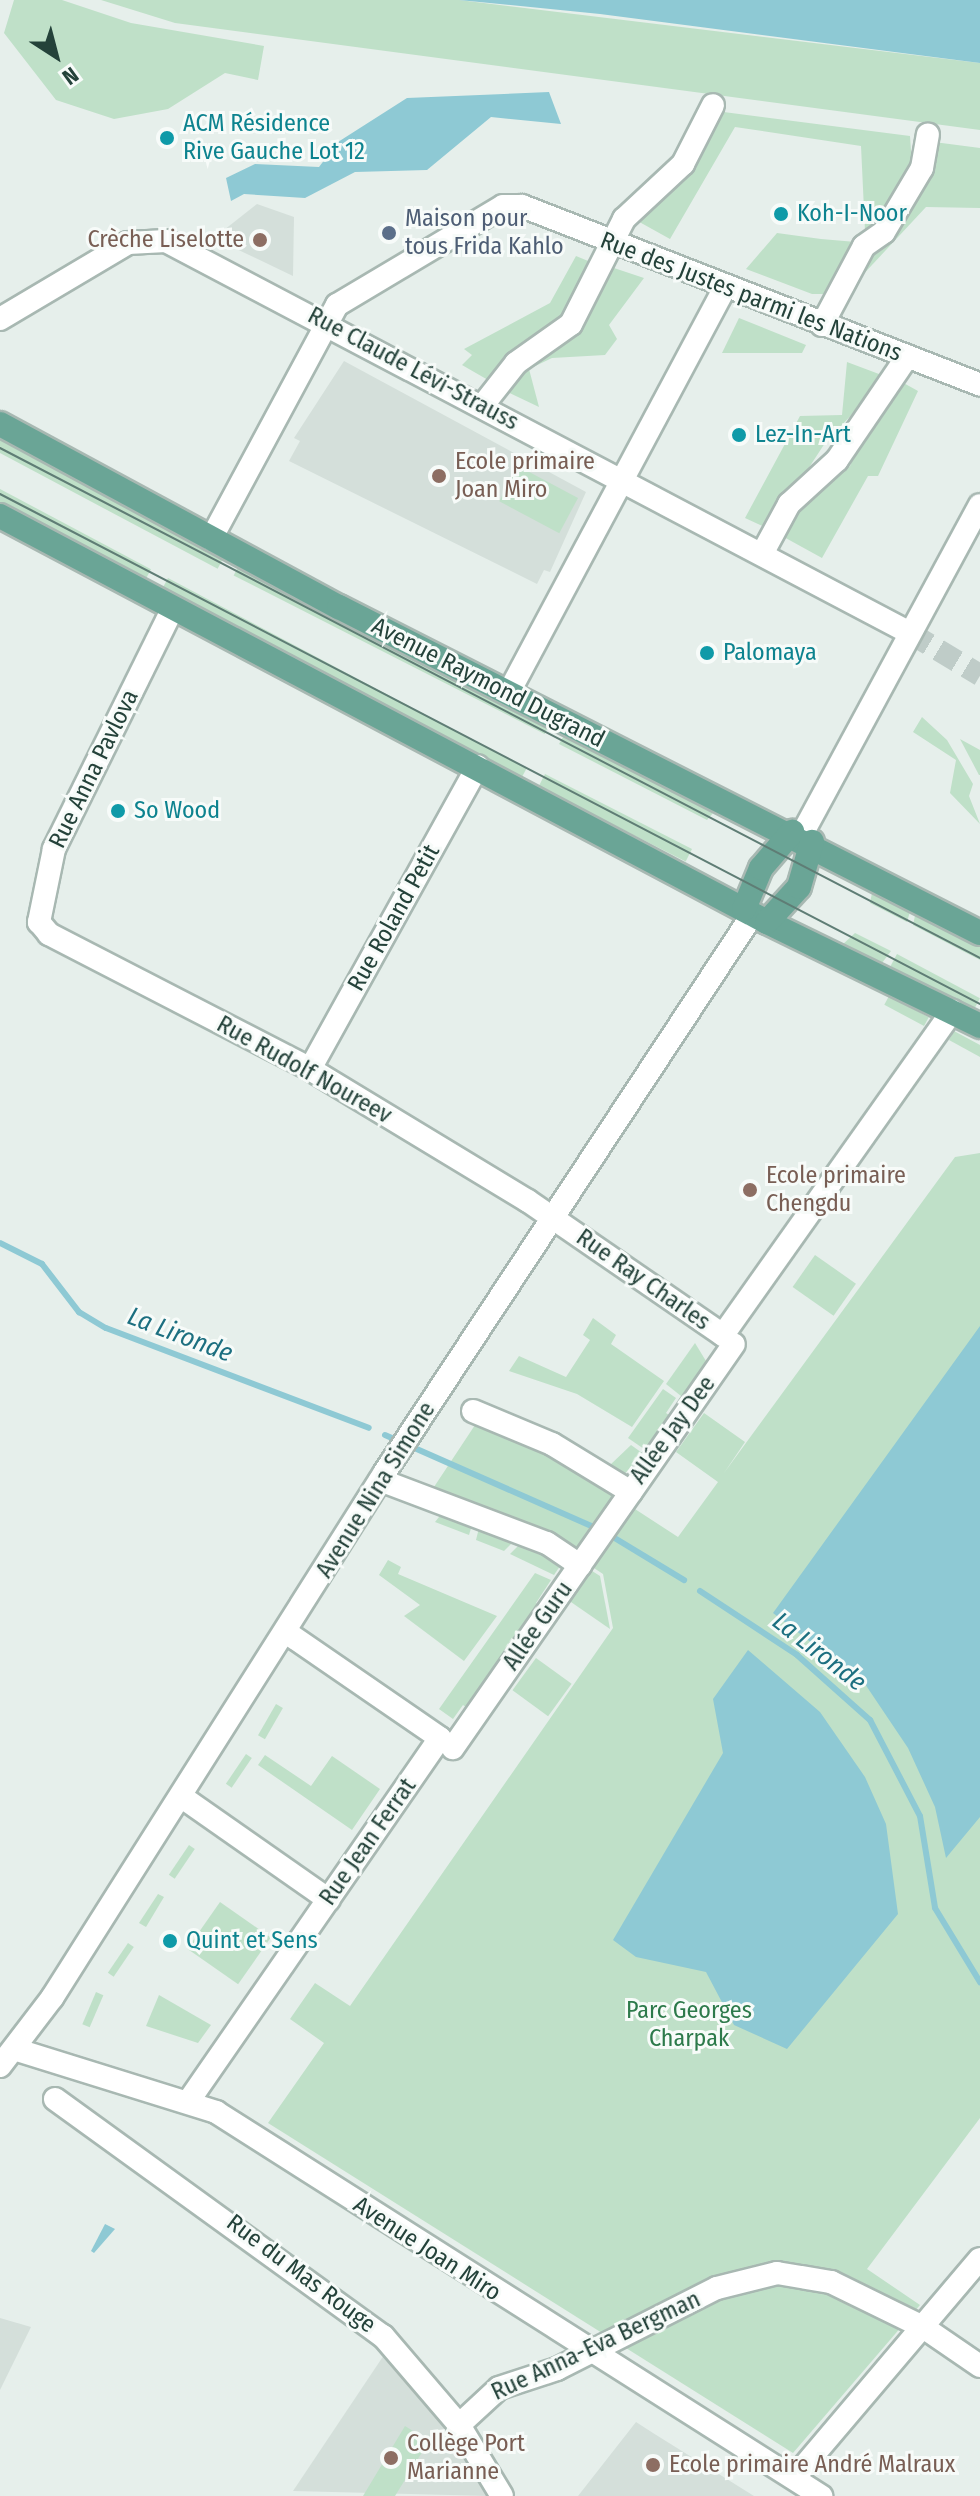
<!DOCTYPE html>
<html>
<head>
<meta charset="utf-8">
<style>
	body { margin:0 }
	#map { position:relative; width:980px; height:2496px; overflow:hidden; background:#e6efeb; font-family:"Fira Sans Condensed",sans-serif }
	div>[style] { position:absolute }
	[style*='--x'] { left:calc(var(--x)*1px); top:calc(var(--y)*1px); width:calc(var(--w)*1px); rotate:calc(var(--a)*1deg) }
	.built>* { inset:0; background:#d4dfda }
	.green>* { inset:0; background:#bfe0c8; transform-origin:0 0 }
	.water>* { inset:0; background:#8ec9d4 }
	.stream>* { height:6px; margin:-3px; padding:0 3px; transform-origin:3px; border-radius:3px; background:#8ec9d4 }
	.minor-tunnel>* { height:22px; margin-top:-11px; transform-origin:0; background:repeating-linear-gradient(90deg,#bfccc8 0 22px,transparent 0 33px) }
	.roads { filter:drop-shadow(2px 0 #a8b8b2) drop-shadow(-2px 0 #a8b8b2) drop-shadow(0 2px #a8b8b2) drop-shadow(0 -2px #a8b8b2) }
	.minor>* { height:22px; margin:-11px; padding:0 11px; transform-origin:11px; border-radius:11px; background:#fff }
	.major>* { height:24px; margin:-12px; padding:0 12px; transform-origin:12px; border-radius:12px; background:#6aa596 }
	.tram>* { height:2px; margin:-1px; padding:0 1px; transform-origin:1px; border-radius:1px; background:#5f7d75 }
	.dots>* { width:22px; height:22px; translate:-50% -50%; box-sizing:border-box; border:4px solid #f7fbf9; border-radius:50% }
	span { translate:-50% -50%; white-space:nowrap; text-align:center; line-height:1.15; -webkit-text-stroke:6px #f7fbf9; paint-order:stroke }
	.culture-label { font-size:24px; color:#0d838f }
	.left { translate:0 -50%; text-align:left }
	.service-label { font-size:24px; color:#4e5e75 }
	.education-label { font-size:24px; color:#785e54 }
	.right { translate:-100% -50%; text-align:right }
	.street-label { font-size:24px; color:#24423a }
	.park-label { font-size:24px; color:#2d7a4b }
	.water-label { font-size:26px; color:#1c6f80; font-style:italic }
	.north { position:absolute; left:16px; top:16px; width:80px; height:80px; -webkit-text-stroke:6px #f7fbf9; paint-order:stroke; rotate:144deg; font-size:22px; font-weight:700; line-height:32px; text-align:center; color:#24423a }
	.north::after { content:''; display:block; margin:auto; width:28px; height:36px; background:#24423a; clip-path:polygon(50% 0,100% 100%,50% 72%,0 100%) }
</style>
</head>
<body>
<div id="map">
	<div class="built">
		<i style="clip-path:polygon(257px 204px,294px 217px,293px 276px,224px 243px,224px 230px)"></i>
		<i style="clip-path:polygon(344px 361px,586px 492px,550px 572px,544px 570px,537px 584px,289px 461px,300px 441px,294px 438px)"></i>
		<i style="clip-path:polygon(0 2318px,31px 2327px,0 2390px)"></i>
		<i style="clip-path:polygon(384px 2355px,449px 2424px,489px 2496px,293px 2491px)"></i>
		<i style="clip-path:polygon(636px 2422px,653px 2433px,754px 2496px,578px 2496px)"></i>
	</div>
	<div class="green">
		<i style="clip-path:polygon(14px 0,62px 0,131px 23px,264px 46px,258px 80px,225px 73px,168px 109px,114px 119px,56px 100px,4px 33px)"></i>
		<i style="clip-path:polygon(101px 0,459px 0,980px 63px,980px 130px,175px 23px)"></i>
		<i style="clip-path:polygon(716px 111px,910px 136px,912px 166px,877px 230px,865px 231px,861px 146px,735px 127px,670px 239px,634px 219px)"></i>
		<i style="clip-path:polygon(934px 142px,980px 148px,980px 208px,926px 207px,845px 294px)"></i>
		<i style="clip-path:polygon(777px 233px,821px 239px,856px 242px,827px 294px,812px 294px,746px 269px)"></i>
		<i style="clip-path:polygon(576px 256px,593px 263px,577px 302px,488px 380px,462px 365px,472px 355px,464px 349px,550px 303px)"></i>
		<i style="clip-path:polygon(611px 267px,644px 278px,609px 325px,617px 339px,605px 355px,552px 358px,529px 369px,539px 407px,501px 389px,539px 358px,564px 345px)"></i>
		<i style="clip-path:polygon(739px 318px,806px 345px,802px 353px,722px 353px)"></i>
		<i style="clip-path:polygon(847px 362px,887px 377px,825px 443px,769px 529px,745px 518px,800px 416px,842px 415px)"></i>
		<i style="clip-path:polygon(900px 381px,918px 391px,878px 476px,868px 476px,822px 558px,782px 536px,800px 497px,850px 466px,869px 419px)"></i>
		<i style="left:0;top:435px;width:255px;height:16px;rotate:28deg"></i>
		<i style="left:518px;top:466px;width:68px;height:40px;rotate:28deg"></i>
		<i style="left:0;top:489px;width:171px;height:15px;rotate:28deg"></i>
		<i style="left:240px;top:563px;width:349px;height:14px;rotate:27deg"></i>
		<i style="left:168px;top:578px;width:406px;height:14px;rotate:28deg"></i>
		<i style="clip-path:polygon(922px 717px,947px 740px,973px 784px,969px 796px,980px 824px,950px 793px,956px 760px,913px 732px)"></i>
		<i style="clip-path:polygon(566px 732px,719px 806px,707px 820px,559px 744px)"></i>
		<i style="clip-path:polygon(960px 739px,980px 750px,980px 775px,979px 775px)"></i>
		<i style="left:545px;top:774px;width:165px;height:14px;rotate:27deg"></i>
		<i style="clip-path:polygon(873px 888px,911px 908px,907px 922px,870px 903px)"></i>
		<i style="clip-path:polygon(916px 911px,980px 944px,980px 960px,913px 925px)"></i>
		<i style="clip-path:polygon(855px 933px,891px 951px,882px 963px,841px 946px)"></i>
		<i style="left:897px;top:954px;width:94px;height:14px;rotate:28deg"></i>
		<i style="left:889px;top:996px;width:45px;height:10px;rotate:28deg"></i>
		<i style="clip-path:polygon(954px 1031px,980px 1045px,980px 1057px,949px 1040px)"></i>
		<i style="clip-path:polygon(980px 1153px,980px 2118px,867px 2269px,920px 2305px,793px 2453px,268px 2123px,324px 2043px,290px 2019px,315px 1983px,350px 2006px,613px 1628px,603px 1574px,550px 1539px,430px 1493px,477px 1422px,558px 1459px,678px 1537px,718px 1482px,676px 1452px,704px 1413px,745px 1442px,724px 1473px,955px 1157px)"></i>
		<i style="left:815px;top:1255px;width:50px;height:39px;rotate:35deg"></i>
		<i style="clip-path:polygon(593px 1318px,616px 1335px,611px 1344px,664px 1381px,632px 1427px,577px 1394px,509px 1371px,519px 1356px,566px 1377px,590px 1340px,583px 1335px)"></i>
		<i style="clip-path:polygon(695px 1343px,709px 1366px,681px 1396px,666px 1384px)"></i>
		<i style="clip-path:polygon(663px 1389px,676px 1398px,666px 1413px,672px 1417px,644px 1449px,628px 1438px)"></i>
		<i style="clip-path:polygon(631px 1445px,645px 1455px,622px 1476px,609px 1466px)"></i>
		<i style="clip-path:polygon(447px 1507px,474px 1518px,469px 1535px,435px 1522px)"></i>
		<i style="clip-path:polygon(481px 1520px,519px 1536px,504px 1551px,476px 1540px)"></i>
		<i style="clip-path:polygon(525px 1539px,564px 1560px,554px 1575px,510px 1554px)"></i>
		<i style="clip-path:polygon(388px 1560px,401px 1567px,398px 1574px,497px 1616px,464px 1661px,404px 1616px,420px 1605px,379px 1575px)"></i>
		<i style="clip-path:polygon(589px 1569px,600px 1576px,610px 1629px,568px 1600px)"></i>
		<i style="clip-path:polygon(535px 1573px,551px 1580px,536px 1603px,541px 1607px,470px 1710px,463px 1705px,453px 1719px,439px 1709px)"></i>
		<i style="left:536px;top:1658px;width:44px;height:40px;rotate:36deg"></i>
		<i style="left:276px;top:1704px;width:8px;height:36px;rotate:30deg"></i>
		<i style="left:246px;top:1754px;width:7px;height:36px;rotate:34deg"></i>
		<i style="clip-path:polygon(265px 1755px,311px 1786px,332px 1756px,380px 1789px,352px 1830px,258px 1765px)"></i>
		<i style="left:189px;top:1845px;width:7px;height:36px;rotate:34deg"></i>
		<i style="clip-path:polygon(158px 1894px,164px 1897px,146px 1927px,139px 1923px)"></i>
		<i style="left:220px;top:1902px;width:62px;height:57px;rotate:35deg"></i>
		<i style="left:128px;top:1943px;width:7px;height:36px;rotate:34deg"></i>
		<i style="left:96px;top:1992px;width:8px;height:35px;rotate:23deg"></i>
		<i style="clip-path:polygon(159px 1995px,211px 2025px,198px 2043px,146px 2026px)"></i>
		<i style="clip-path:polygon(405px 2426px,429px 2441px,395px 2496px,363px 2496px)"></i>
	</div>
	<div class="water">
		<i style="clip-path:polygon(459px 0,980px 0,980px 63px,600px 14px)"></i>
		<i style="clip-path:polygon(549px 92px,561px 124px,491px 117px,427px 170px,355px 172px,305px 198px,244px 194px,231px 201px,226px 178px,255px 164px,319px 167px,338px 142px,407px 98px)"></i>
		<i style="clip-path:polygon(980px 1326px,980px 1817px,946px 1858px,935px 1807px,908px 1748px,865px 1684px,773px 1613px)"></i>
		<i style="clip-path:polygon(748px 1650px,820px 1712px,865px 1777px,886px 1824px,898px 1914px,787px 2049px,734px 2025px,706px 1972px,636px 1957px,613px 1940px,723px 1753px,713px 1699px)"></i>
		<i style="clip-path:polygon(105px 2224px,115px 2229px,94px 2253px,91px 2251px)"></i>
	</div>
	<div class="stream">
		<i style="--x:0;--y:1243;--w:47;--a:26.6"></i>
		<i style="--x:42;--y:1264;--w:61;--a:52.4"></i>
		<i style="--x:79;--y:1312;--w:31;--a:31"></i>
		<i style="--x:106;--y:1328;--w:281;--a:20.8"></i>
		<i style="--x:385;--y:1435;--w:233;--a:23.8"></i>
		<i style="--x:608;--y:1534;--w:89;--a:31.2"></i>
		<i style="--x:700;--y:1591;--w:116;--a:33.4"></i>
		<i style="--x:797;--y:1655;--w:98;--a:41.7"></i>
		<i style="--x:870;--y:1720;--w:108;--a:62.5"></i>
		<i style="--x:920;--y:1816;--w:93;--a:80.7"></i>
		<i style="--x:935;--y:1908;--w:87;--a:58.7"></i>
	</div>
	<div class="minor-tunnel">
		<i style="--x:910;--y:633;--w:82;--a:31"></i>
	</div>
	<div class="roads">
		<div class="minor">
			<i style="--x:0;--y:319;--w:149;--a:-30.7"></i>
			<i style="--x:128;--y:243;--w:38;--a:-3"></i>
			<i style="--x:166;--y:241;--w:841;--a:27.78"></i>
			<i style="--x:822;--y:325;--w:89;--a:-62"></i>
			<i style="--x:864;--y:246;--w:24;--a:-35"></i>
			<i style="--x:884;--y:232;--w:74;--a:-59.3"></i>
			<i style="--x:922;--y:168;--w:34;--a:-80"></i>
			<i style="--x:483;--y:405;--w:53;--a:-51.8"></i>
			<i style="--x:516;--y:363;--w:67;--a:-35.3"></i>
			<i style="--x:571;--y:324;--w:118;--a:-63.2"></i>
			<i style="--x:624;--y:219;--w:81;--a:-43"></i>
			<i style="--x:683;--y:164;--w:66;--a:-63"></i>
			<i style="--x:211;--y:539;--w:266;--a:-61.7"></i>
			<i style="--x:337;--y:305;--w:193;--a:-30.8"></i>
			<i style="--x:503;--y:206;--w:19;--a:0"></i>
			<i style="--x:522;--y:206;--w:492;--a:21.3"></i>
			<i style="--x:762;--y:554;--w:57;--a:-61.6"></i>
			<i style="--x:789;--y:504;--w:65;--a:-42.5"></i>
			<i style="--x:837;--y:460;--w:125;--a:-55.8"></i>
			<i style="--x:173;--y:608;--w:269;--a:116.3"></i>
			<i style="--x:54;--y:849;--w:75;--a:101.6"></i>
			<i style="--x:39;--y:922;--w:16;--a:50"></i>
			<i style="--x:49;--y:934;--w:294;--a:27.3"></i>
			<i style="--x:310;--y:1069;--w:255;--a:31.2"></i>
			<i style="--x:528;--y:1201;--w:237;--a:34.5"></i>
			<i style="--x:723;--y:1335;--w:397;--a:-54.7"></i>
			<i style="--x:509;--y:692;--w:458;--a:-61.9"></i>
			<i style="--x:801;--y:836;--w:376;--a:-61.6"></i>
			<i style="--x:310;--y:1069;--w:346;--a:-61"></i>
			<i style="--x:473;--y:1411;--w:86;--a:22.7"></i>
			<i style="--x:552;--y:1444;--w:92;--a:31.3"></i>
			<i style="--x:631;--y:1492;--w:180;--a:-55.2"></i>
			<i style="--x:380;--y:1480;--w:178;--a:20.7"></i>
			<i style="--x:547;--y:1543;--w:40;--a:34"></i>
			<i style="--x:580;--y:1565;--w:223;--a:124.8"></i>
			<i style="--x:580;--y:1565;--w:89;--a:-55.1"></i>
			<i style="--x:182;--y:1797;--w:179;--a:35"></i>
			<i style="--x:14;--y:2049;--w:212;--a:17.3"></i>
			<i style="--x:216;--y:2112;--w:717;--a:32.4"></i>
			<i style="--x:0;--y:2066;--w:86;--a:-52.6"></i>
			<i style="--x:52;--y:1998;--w:623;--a:-57.66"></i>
			<i style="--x:385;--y:1472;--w:668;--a:-56.6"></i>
			<i style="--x:55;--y:2099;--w:405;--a:35.9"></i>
			<i style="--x:383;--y:2336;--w:117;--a:49.5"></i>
			<i style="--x:459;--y:2425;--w:83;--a:58.8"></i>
			<i style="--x:190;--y:2099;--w:439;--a:-55.3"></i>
			<i style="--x:440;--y:1738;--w:187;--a:-145.5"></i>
			<i style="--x:459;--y:2425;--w:54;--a:-42.8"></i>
			<i style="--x:499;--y:2388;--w:61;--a:-18.1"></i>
			<i style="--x:557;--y:2369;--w:179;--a:-26.9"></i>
			<i style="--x:717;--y:2288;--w:62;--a:-14"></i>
			<i style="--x:777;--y:2273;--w:55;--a:9.5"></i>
			<i style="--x:831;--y:2282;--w:102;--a:26.1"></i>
			<i style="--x:923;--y:2327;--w:69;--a:34.4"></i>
			<i style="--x:794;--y:2478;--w:287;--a:-49.7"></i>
		</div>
		<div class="major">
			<i style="--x:0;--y:424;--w:385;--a:28.4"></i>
			<i style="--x:339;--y:607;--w:719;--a:26.96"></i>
			<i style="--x:0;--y:516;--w:868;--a:27.89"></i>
			<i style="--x:767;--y:922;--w:237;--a:26"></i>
			<i style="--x:744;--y:909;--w:44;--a:-67.5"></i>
			<i style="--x:761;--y:868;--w:48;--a:-49.3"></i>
			<i style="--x:767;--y:922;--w:47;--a:-47.6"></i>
			<i style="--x:799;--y:887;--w:47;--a:-73.9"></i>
		</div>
	</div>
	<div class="tram">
		<i style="--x:0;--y:448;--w:1105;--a:27.49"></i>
		<i style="--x:0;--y:494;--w:1105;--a:27.49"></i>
	</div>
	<div class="dots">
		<i style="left:167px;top:138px;background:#0f9aa8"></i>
		<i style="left:781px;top:214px;background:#0f9aa8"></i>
		<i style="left:389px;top:233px;background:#5c6f8a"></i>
		<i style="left:260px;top:240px;background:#8d6e63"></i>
		<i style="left:739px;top:435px;background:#0f9aa8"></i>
		<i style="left:439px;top:476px;background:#8d6e63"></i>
		<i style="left:707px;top:653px;background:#0f9aa8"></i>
		<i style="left:118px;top:811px;background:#0f9aa8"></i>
		<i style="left:750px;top:1190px;background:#8d6e63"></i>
		<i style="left:170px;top:1941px;background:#0f9aa8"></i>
		<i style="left:391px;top:2458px;background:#8d6e63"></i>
		<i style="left:653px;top:2465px;background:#8d6e63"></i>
	</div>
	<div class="culture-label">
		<span class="left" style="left:183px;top:138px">ACM Résidence<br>Rive Gauche Lot 12</span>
		<span class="left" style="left:797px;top:214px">Koh-I-Noor</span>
		<span class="left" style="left:755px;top:435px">Lez-In-Art</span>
		<span class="left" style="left:723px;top:653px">Palomaya</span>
		<span class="left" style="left:134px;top:811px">So Wood</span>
		<span class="left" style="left:186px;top:1941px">Quint et Sens</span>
	</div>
	<div class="service-label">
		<span class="left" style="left:405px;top:233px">Maison pour<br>tous Frida Kahlo</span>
	</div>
	<div class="education-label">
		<span class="right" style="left:244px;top:240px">Crèche Liselotte</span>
		<span class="left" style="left:455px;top:476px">Ecole primaire<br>Joan Miro</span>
		<span class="left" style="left:766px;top:1190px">Ecole primaire<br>Chengdu</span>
		<span class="left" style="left:407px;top:2458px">Collège Port<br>Marianne</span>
		<span class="left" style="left:669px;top:2465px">Ecole primaire André Malraux</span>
	</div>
	<div class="street-label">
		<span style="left:751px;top:297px;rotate:21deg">Rue des Justes parmi les Nations</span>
		<span style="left:413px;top:369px;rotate:28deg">Rue Claude Lévi-Strauss</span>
		<span style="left:488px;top:683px;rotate:27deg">Avenue Raymond Dugrand</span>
		<span style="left:94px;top:769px;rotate:-64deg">Rue Anna Pavlova</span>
		<span style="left:394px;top:918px;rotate:-61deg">Rue Roland Petit</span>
		<span style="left:304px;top:1070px;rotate:29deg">Rue Rudolf Noureev</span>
		<span style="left:643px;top:1280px;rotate:35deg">Rue Ray Charles</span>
		<span style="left:673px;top:1430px;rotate:-54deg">Allée Jay Dee</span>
		<span style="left:376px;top:1490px;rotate:-58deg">Avenue Nina Simone</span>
		<span style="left:538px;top:1626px;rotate:-55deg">Allée Guru</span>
		<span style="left:368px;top:1842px;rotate:-55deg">Rue Jean Ferrat</span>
		<span style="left:427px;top:2249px;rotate:33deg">Avenue Joan Miro</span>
		<span style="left:301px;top:2274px;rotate:37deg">Rue du Mas Rouge</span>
		<span style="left:596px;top:2346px;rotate:-25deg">Rue Anna-Eva Bergman</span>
	</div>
	<div class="park-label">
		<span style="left:689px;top:2025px">Parc Georges<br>Charpak</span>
	</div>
	<div class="water-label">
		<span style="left:180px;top:1335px;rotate:21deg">La Lironde</span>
		<span style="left:819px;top:1652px;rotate:38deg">La Lironde</span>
	</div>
	<div class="north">N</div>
</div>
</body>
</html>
